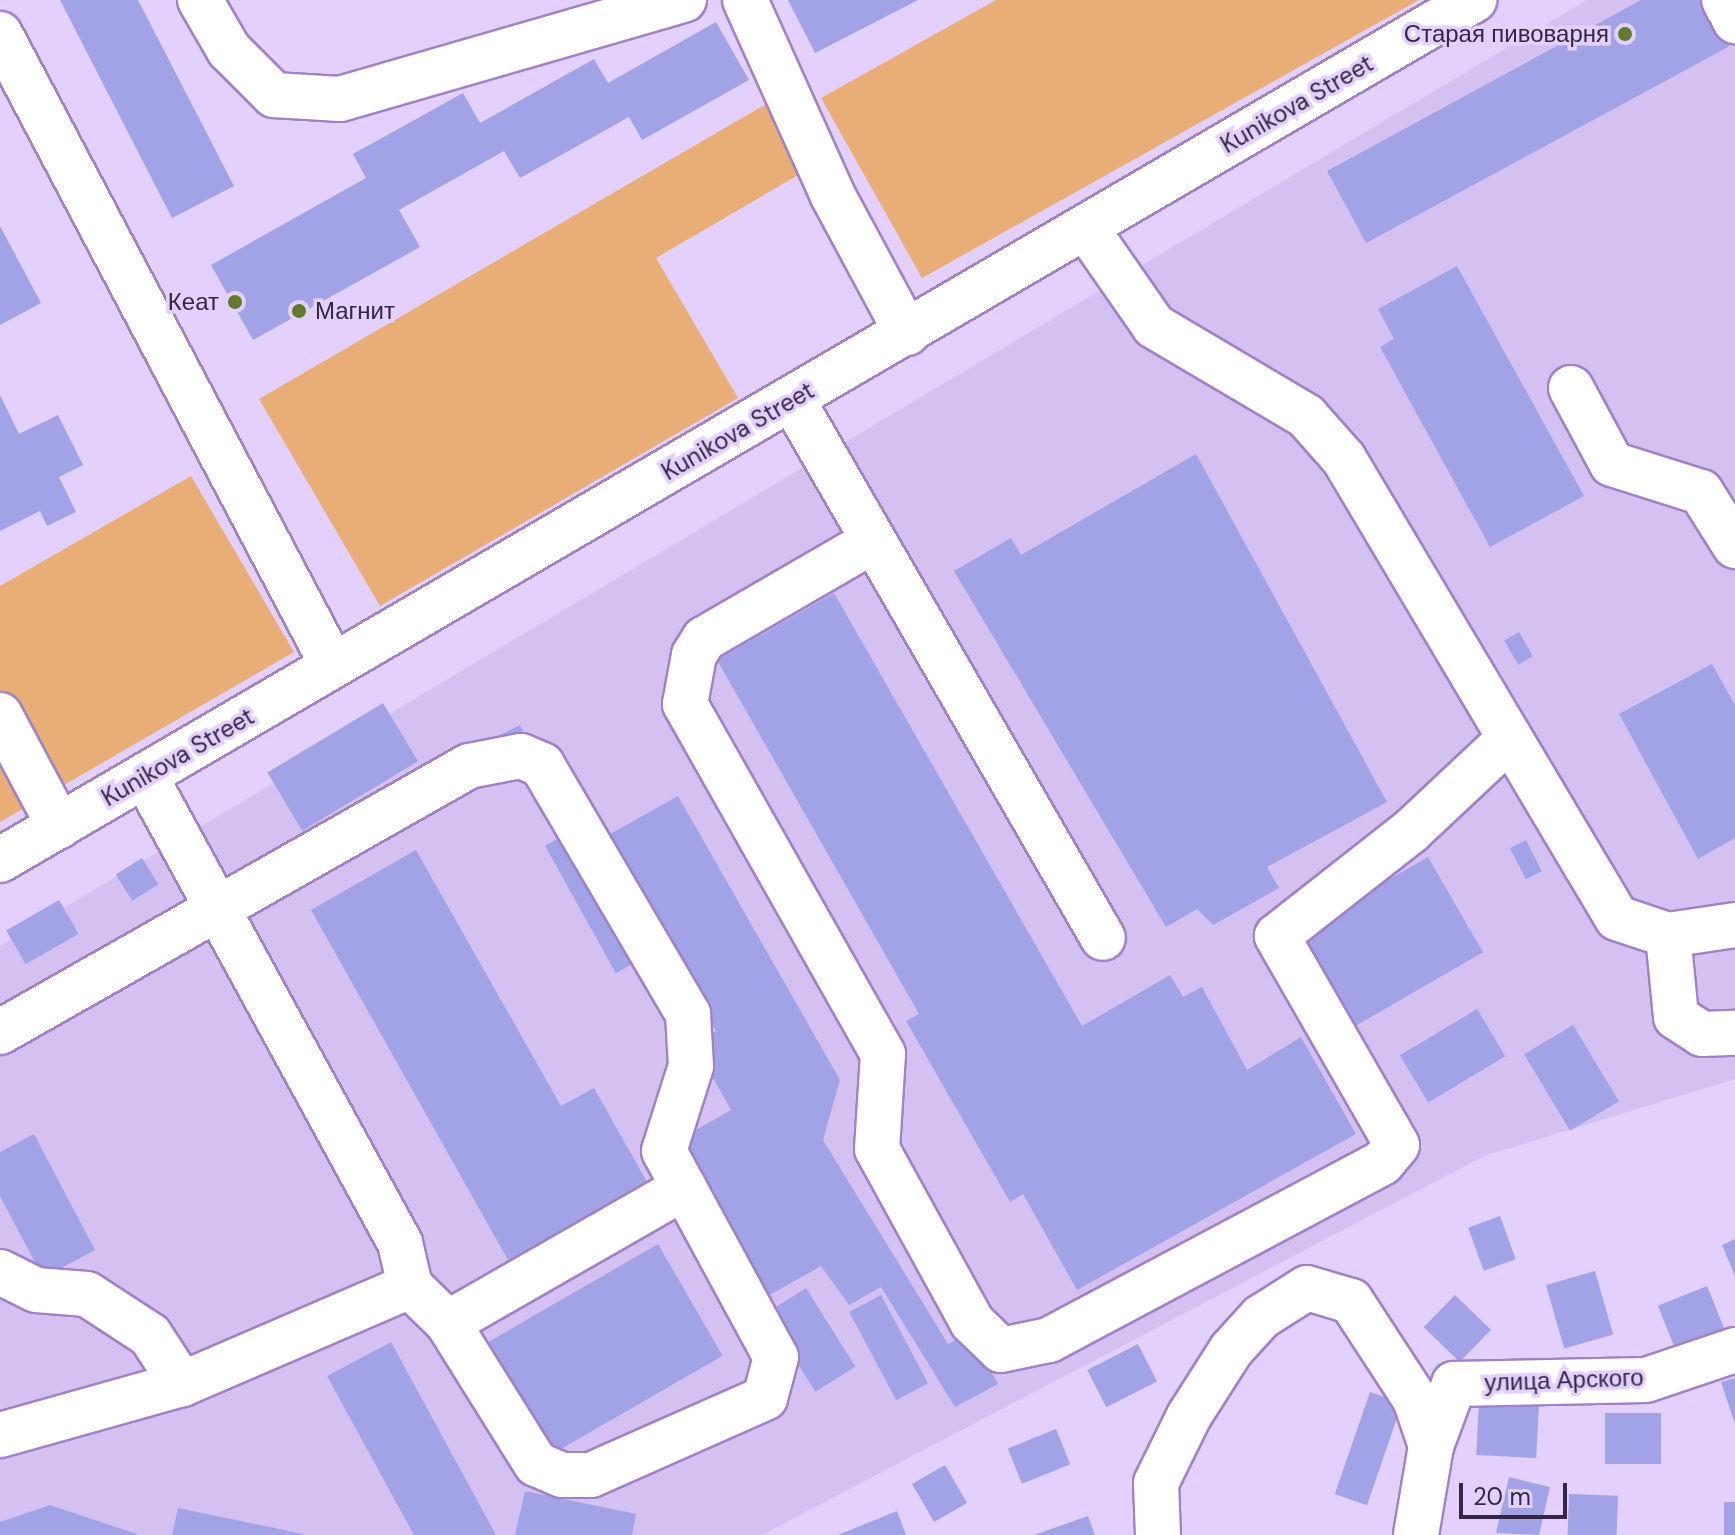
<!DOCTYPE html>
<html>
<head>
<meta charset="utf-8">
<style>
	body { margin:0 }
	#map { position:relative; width:1735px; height:1535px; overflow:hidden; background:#e3d0fd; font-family:"DM Sans",sans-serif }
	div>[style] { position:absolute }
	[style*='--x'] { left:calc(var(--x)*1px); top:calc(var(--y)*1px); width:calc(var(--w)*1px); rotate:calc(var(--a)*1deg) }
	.built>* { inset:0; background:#d5c1f1 }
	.green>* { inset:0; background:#e8ae76 }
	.building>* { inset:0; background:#a2a2e7; transform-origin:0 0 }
	.roads { filter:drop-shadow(2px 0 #a182c7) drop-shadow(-2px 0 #a182c7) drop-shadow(0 2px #a182c7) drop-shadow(0 -2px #a182c7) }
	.minor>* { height:44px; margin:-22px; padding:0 22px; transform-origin:22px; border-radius:22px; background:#fff }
	.dots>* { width:22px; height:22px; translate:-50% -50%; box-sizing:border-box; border:4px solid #e3d0fd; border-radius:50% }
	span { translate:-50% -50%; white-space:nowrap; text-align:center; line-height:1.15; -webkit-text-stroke:7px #e3d0fd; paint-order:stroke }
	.poi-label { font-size:24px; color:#342743 }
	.right { translate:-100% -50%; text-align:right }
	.left { translate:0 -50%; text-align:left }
	.street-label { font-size:24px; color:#342743 }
	.scale { position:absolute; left:1459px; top:1483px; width:108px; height:36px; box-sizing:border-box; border:4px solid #342743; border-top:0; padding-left:10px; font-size:24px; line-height:28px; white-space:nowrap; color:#342743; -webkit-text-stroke:6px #e3d0fd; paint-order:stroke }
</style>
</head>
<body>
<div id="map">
	<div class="built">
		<i style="clip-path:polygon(1587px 0,1735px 0,1735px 1079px,1484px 1156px,762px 1535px,0 1535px,0 946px)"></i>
	</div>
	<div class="green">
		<i style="clip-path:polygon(996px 0,1419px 0,922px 278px,821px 98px)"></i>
		<i style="clip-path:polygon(766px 104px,805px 171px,656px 258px,738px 398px,380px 606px,259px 399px)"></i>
		<i style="clip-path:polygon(191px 476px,294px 652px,0 822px,0 586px)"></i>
	</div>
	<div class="building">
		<i style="clip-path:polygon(60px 0,138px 0,234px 186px,172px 218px)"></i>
		<i style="clip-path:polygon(788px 0,918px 0,815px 53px)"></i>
		<i style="clip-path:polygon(1641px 0,1705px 0,1730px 46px,1366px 243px,1327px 171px)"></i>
		<i style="clip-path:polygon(716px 22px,749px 80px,642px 140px,629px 117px,520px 178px,504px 151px,399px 210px,420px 247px,253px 340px,211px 265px,366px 178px,353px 154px,463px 93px,480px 123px,594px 59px,608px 83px)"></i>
		<i style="clip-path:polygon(0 226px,41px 303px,0 325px)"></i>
		<i style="clip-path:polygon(1457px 266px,1584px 496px,1490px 547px,1380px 347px,1394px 339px,1378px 309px)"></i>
		<i style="clip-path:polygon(0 395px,19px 434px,58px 415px,83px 465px,59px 477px,76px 512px,47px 526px,40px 511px,0 531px)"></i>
		<i style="clip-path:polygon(1196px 454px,1387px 802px,1267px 867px,1279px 888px,1213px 925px,1197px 909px,1166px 927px,954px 571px,1011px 538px,1021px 555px)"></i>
		<i style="clip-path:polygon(834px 593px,1082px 1026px,1170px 975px,1183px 997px,1202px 987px,1247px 1070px,1301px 1037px,1356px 1134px,1077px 1290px,1023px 1194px,1010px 1202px,906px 1021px,919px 1014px,717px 660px)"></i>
		<i style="left:1519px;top:632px;width:28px;height:17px;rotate:60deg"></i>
		<i style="clip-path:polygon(1712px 664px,1735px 705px,1735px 838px,1698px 859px,1619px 714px)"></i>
		<i style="left:383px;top:703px;width:68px;height:135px;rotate:59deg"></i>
		<i style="left:520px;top:725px;width:11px;height:25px;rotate:63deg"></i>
		<i style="clip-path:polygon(678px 796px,840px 1080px,823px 1140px,948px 1344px,970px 1332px,998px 1384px,955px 1407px,881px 1287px,849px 1305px,821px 1266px,761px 1300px,671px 1144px,731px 1110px,699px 1053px,713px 1045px,708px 1036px,716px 1031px,605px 837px)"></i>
		<i style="left:566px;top:834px;width:146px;height:24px;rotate:61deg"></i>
		<i style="left:1526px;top:840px;width:35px;height:18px;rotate:63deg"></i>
		<i style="clip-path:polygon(416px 850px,561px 1106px,594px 1088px,647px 1182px,508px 1260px,311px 910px)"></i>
		<i style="left:1428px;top:857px;width:110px;height:147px;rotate:60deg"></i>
		<i style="left:142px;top:858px;width:31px;height:31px;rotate:58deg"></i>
		<i style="left:59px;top:900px;width:39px;height:61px;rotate:60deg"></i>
		<i style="left:1477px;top:1009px;width:55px;height:90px;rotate:59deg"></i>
		<i style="left:1573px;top:1025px;width:89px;height:57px;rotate:59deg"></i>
		<i style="clip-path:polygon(34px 1134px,95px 1250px,43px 1278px,0 1196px,0 1152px)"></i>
		<i style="left:1500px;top:1216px;width:46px;height:34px;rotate:70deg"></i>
		<i style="clip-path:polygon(1735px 1239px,1735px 1276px,1722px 1245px)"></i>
		<i style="left:658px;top:1244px;width:129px;height:200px;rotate:60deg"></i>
		<i style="left:1595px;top:1271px;width:66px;height:51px;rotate:74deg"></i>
		<i style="left:1707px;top:1286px;width:54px;height:53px;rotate:68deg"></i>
		<i style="left:806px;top:1288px;width:93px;height:47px;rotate:58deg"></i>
		<i style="left:881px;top:1295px;width:100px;height:36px;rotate:62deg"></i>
		<i style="left:1455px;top:1295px;width:50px;height:45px;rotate:44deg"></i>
		<i style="clip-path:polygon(391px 1342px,496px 1535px,414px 1535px,327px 1376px)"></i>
		<i style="left:1138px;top:1344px;width:42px;height:57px;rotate:63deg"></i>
		<i style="clip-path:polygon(1735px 1378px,1735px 1421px,1734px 1421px,1721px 1382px)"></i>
		<i style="left:1370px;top:1392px;width:34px;height:108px;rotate:19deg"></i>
		<i style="left:1479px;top:1402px;width:60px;height:53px;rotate:3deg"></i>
		<i style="left:1605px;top:1413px;width:56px;height:51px"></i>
		<i style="left:1056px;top:1429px;width:38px;height:52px;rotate:68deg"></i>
		<i style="left:945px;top:1465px;width:44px;height:38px;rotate:60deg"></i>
		<i style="clip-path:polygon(1509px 1477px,1550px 1487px,1539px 1535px,1496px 1533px)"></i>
		<i style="clip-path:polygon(525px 1491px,636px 1514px,632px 1535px,515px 1535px)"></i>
		<i style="left:1569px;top:1494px;width:49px;height:41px;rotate:2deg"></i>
		<i style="left:1724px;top:1502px;width:11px;height:33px"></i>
		<i style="clip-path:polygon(50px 1505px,137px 1534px,137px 1535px,0 1535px,0 1522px)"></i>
		<i style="clip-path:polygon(178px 1508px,303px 1534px,303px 1535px,172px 1535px)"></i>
		<i style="clip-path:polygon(897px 1511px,906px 1535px,838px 1535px)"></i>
		<i style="clip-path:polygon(1088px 1516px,1095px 1535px,1034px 1535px)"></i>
	</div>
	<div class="roads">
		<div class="minor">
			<i style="--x:200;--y:0;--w:58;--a:59.9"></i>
			<i style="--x:229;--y:50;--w:64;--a:45"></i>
			<i style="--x:274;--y:95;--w:66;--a:3.5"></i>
			<i style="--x:340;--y:99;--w:358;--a:-16.1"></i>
			<i style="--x:745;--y:0;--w:213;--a:65.8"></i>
			<i style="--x:832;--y:194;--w:158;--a:61.7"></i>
			<i style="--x:1724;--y:0;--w:24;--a:62"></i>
			<i style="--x:0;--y:34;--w:714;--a:62.22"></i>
			<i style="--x:1086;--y:228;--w:119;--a:55.2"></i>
			<i style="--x:1154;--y:326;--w:177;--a:30.6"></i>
			<i style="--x:1306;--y:416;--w:57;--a:48.5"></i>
			<i style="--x:1344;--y:459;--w:534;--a:59.26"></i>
			<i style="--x:1617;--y:918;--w:54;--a:18.4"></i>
			<i style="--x:1668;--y:935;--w:68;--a:-8.5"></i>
			<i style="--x:1571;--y:388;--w:86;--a:61.7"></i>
			<i style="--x:1612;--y:464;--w:93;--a:17.5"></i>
			<i style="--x:1701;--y:492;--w:64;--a:57.8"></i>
			<i style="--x:792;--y:399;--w:622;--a:60.02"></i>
			<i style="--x:873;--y:541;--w:195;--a:149.9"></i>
			<i style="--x:704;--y:639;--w:19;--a:122"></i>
			<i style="--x:694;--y:655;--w:50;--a:100.4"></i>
			<i style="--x:685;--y:704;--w:402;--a:60.5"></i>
			<i style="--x:883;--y:1054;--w:95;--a:93.6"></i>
			<i style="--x:877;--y:1149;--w:197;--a:61.2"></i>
			<i style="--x:972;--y:1322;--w:40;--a:44"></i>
			<i style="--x:1001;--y:1350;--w:49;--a:-11.8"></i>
			<i style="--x:1049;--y:1340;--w:377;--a:-28"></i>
			<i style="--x:1382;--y:1163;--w:23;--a:-50"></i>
			<i style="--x:1397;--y:1145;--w:241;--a:-119.9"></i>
			<i style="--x:1277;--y:936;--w:170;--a:-38.1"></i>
			<i style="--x:1411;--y:831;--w:134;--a:-43.2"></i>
			<i style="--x:0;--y:715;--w:126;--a:62"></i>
			<i style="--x:145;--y:776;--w:532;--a:61.36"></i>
			<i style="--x:400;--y:1243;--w:44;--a:76.9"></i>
			<i style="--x:0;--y:860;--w:1707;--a:-30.26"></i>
			<i style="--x:1668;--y:935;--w:82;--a:84.4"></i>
			<i style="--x:1676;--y:1017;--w:31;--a:33"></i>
			<i style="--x:1702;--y:1034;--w:33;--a:-2"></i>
			<i style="--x:0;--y:1032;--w:539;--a:-29.56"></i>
			<i style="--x:469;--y:766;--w:53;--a:-10.9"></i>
			<i style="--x:521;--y:756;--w:23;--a:23"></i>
			<i style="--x:542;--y:765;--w:289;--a:59.6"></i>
			<i style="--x:688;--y:1014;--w:52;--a:86.7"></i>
			<i style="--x:691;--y:1066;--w:89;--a:107.6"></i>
			<i style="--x:664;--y:1151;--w:234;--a:61.5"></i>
			<i style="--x:776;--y:1357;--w:42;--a:105"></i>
			<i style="--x:765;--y:1398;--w:190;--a:156.1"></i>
			<i style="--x:591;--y:1475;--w:29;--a:180"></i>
			<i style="--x:562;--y:1475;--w:28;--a:-157"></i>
			<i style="--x:536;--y:1464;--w:166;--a:-122"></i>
			<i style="--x:448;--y:1323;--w:53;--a:-135.8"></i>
			<i style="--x:410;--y:1286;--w:248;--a:156.7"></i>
			<i style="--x:182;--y:1384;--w:189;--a:164.3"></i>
			<i style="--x:0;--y:1272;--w:40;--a:26.6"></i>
			<i style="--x:36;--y:1290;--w:51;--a:4.5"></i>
			<i style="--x:87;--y:1294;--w:75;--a:33.1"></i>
			<i style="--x:150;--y:1335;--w:59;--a:56.9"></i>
			<i style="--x:448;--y:1323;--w:272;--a:-29.8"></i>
			<i style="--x:1431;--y:1446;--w:66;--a:-69.6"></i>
			<i style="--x:1454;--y:1384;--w:192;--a:-1.2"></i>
			<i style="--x:1646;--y:1380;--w:94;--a:-18.6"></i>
			<i style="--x:1158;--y:1535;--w:52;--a:-92.2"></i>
			<i style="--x:1156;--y:1483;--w:75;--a:-63.8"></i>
			<i style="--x:1189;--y:1416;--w:78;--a:-57.5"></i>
			<i style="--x:1231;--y:1350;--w:45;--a:-47.7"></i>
			<i style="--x:1261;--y:1317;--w:54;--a:-32.2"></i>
			<i style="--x:1307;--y:1288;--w:46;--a:16.5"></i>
			<i style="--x:1351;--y:1301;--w:117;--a:56.9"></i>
			<i style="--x:1415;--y:1399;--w:50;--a:71.2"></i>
			<i style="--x:1431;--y:1446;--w:90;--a:99.6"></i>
		</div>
	</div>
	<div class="dots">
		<i style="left:1625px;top:34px;background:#637a2c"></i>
		<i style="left:235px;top:302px;background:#637a2c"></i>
		<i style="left:299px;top:311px;background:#637a2c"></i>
	</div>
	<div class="poi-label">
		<span class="right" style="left:1609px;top:34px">Старая пивоварня</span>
		<span class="right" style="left:219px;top:302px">Кеат</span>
		<span class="left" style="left:315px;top:311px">Магнит</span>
	</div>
	<div class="street-label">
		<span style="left:1297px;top:104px;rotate:-30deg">Kunikova Street</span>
		<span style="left:738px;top:431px;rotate:-30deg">Kunikova Street</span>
		<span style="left:178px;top:757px;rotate:-30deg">Kunikova Street</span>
		<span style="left:1564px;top:1380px;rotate:-2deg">улица Арского</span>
	</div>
	<div class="scale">20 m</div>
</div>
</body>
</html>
